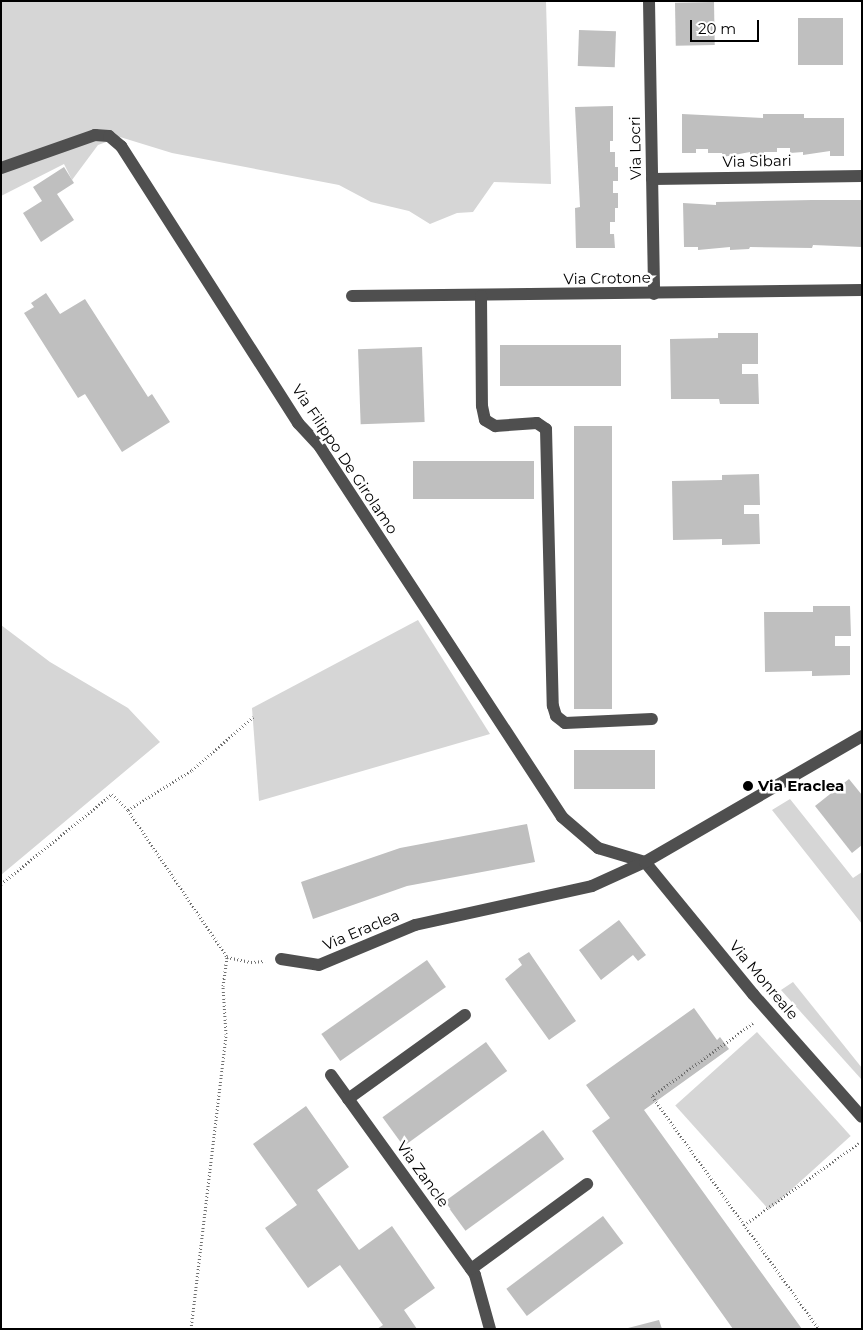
<!DOCTYPE html>
<html>
<head>
<meta charset="utf-8">
<style>
	body { margin:0 }
	#map { position:relative; width:863px; height:1330px; overflow:hidden; background:#fff; font-family:Montserrat,sans-serif }
	div>[style] { position:absolute }
	[style*='--x'] { left:calc(var(--x)*1px); top:calc(var(--y)*1px); width:calc(var(--w)*1px); rotate:calc(var(--a)*1deg) }
	.green>* { inset:0; background:#d6d6d6; transform-origin:0 0 }
	.building>* { inset:0; background:#bfbfbf; transform-origin:0 0 }
	.path>* { height:3px; margin-top:-1.5px; transform-origin:0; background:repeating-linear-gradient(90deg,#717171 0 1px,transparent 0 3.5px) }
	.minor>* { height:12px; margin:-6px; padding:0 6px; transform-origin:6px; border-radius:6px; background:#4f4f4f }
	.dots>* { width:14px; height:14px; translate:-50% -50%; box-sizing:border-box; border:2px solid #fff; border-radius:50% }
	span { translate:-50% -50%; white-space:nowrap; text-align:center; line-height:1.15; -webkit-text-stroke:5px #fff; paint-order:stroke }
	.street-label { font-size:15px; color:#000 }
	.poi-label { font-size:15px; color:#000; font-weight:700 }
	.left { translate:0 -50%; text-align:left }
	.frame { position:absolute; inset:0; border:2px solid #000; pointer-events:none }
	.scale { position:absolute; left:690px; top:20px; width:69px; height:22px; box-sizing:border-box; border:2px solid #000; border-top:0; padding-left:6px; font-size:15px; line-height:18px; white-space:nowrap; color:#000; -webkit-text-stroke:4px #fff; paint-order:stroke }
</style>
</head>
<body>
<div id="map">
	<div class="green">
		<i style="clip-path:polygon(1px 1px,546px 1px,551px 184px,494px 182px,473px 212px,457px 213px,430px 224px,409px 211px,371px 202px,339px 185px,172px 153px,120px 137px,98px 145px,72px 180px,64px 164px,1px 196px)"></i>
		<i style="clip-path:polygon(418px 620px,490px 734px,259px 801px,252px 708px)"></i>
		<i style="clip-path:polygon(1px 625px,50px 662px,128px 708px,160px 742px,1px 875px)"></i>
		<i style="clip-path:polygon(790px 799px,853px 878px,862px 872px,862px 924px,772px 810px)"></i>
		<i style="clip-path:polygon(793px 982px,862px 1068px,862px 1080px,781px 990px)"></i>
		<i style="left:757px;top:1032px;width:140px;height:110px;rotate:48deg"></i>
	</div>
	<div class="building">
		<i style="left:714px;top:2px;width:43px;height:39px;rotate:89deg"></i>
		<i style="left:798px;top:18px;width:45px;height:47px"></i>
		<i style="left:579px;top:30px;width:37px;height:36px;rotate:2deg"></i>
		<i style="clip-path:polygon(613px 106px,613px 141px,610px 141px,610px 152px,615px 152px,615px 167px,618px 167px,618px 181px,613px 181px,613px 193px,618px 193px,618px 208px,615px 208px,615px 222px,610px 222px,610px 234px,614px 234px,615px 248px,576px 248px,575px 208px,580px 207px,575px 107px)"></i>
		<i style="clip-path:polygon(682px 114px,763px 118px,763px 114px,804px 114px,804px 118px,844px 118px,844px 156px,830px 156px,830px 151px,803px 155px,803px 152px,790px 153px,790px 148px,777px 148px,777px 152px,764px 152px,764px 156px,750px 156px,750px 152px,723px 157px,722px 153px,708px 153px,708px 149px,696px 149px,696px 153px,682px 153px)"></i>
		<i style="clip-path:polygon(64px 167px,74px 183px,57px 194px,74px 220px,41px 242px,23px 213px,42px 201px,33px 187px)"></i>
		<i style="clip-path:polygon(812px 200px,862px 200px,862px 247px,813px 245px,812px 248px,750px 247px,749px 249px,730px 250px,730px 247px,698px 250px,698px 247px,684px 247px,683px 203px,716px 205px,716px 202px)"></i>
		<i style="clip-path:polygon(46px 293px,60px 314px,85px 299px,148px 397px,152px 394px,170px 422px,122px 452px,85px 394px,78px 398px,24px 313px,34px 307px,31px 303px)"></i>
		<i style="clip-path:polygon(718px 333px,758px 333px,758px 364px,742px 364px,742px 374px,758px 374px,759px 404px,720px 404px,719px 399px,671px 399px,670px 339px,718px 338px)"></i>
		<i style="left:500px;top:345px;width:121px;height:41px"></i>
		<i style="left:422px;top:347px;width:75px;height:64px;rotate:88deg"></i>
		<i style="left:574px;top:426px;width:38px;height:283px"></i>
		<i style="left:534px;top:461px;width:38px;height:121px;rotate:90deg"></i>
		<i style="clip-path:polygon(759px 474px,760px 505px,744px 505px,744px 514px,759px 514px,760px 544px,722px 545px,722px 539px,673px 540px,672px 481px,722px 480px,722px 475px)"></i>
		<i style="clip-path:polygon(813px 606px,850px 606px,851px 636px,835px 636px,835px 646px,850px 646px,850px 675px,812px 676px,812px 671px,765px 672px,764px 612px,813px 612px)"></i>
		<i style="left:655px;top:750px;width:39px;height:81px;rotate:90deg"></i>
		<i style="clip-path:polygon(849px 779px,862px 795px,862px 845px,852px 853px,815px 806px)"></i>
		<i style="clip-path:polygon(527px 824px,535px 862px,407px 886px,313px 919px,301px 882px,400px 848px)"></i>
		<i style="clip-path:polygon(619px 920px,646px 955px,638px 961px,633px 955px,601px 980px,579px 950px)"></i>
		<i style="clip-path:polygon(529px 952px,576px 1021px,549px 1040px,505px 979px,522px 965px,518px 959px)"></i>
		<i style="left:427px;top:960px;width:33px;height:129px;rotate:55deg"></i>
		<i style="clip-path:polygon(694px 1008px,717px 1040px,720px 1037px,729px 1049px,644px 1110px,802px 1329px,733px 1329px,592px 1131px,610px 1118px,586px 1085px)"></i>
		<i style="left:486px;top:1042px;width:36px;height:128px;rotate:54deg"></i>
		<i style="clip-path:polygon(306px 1106px,349px 1167px,317px 1190px,359px 1250px,392px 1226px,435px 1288px,404px 1310px,417px 1329px,377px 1329px,383px 1325px,340px 1265px,308px 1288px,265px 1228px,297px 1205px,253px 1144px)"></i>
		<i style="left:543px;top:1130px;width:36px;height:122px;rotate:54deg"></i>
		<i style="left:603px;top:1216px;width:34px;height:121px;rotate:53deg"></i>
		<i style="clip-path:polygon(659px 1320px,662px 1329px,628px 1329px,628px 1328px)"></i>
	</div>
	<div class="path">
		<i style="--x:128;--y:810;--w:75;--a:-32"></i>
		<i style="--x:192;--y:770;--w:81;--a:-41"></i>
		<i style="--x:1;--y:884;--w:143;--a:-39"></i>
		<i style="--x:112;--y:794;--w:23;--a:45"></i>
		<i style="--x:128;--y:810;--w:177;--a:56"></i>
		<i style="--x:227;--y:957;--w:25;--a:12"></i>
		<i style="--x:251;--y:962;--w:14;--a:-4"></i>
		<i style="--x:753;--y:1023;--w:125;--a:144.1"></i>
		<i style="--x:652;--y:1096;--w:287;--a:54.4"></i>
		<i style="--x:744;--y:1225;--w:141;--a:-35.5"></i>
		<i style="--x:191;--y:1329;--w:297;--a:-83.2"></i>
		<i style="--x:226;--y:1034;--w:48;--a:-93.6"></i>
		<i style="--x:223;--y:986;--w:29;--a:-82"></i>
	</div>
	<div class="minor">
		<i style="--x:649;--y:1;--w:293;--a:89"></i>
		<i style="--x:1;--y:168;--w:100;--a:-19.3"></i>
		<i style="--x:95;--y:135;--w:14;--a:4"></i>
		<i style="--x:109;--y:136;--w:16;--a:40"></i>
		<i style="--x:121;--y:146;--w:329;--a:57.4"></i>
		<i style="--x:298;--y:423;--w:33;--a:47"></i>
		<i style="--x:320;--y:447;--w:442;--a:56.8"></i>
		<i style="--x:562;--y:817;--w:48;--a:40.7"></i>
		<i style="--x:598;--y:848;--w:49;--a:16.6"></i>
		<i style="--x:652;--y:179;--w:210;--a:-0.8"></i>
		<i style="--x:352;--y:296;--w:510;--a:-0.67"></i>
		<i style="--x:481;--y:296;--w:110;--a:89.5"></i>
		<i style="--x:482;--y:406;--w:14;--a:78"></i>
		<i style="--x:485;--y:420;--w:12;--a:31"></i>
		<i style="--x:495;--y:426;--w:42;--a:-4.1"></i>
		<i style="--x:537;--y:423;--w:11;--a:34"></i>
		<i style="--x:546;--y:429;--w:277;--a:88.6"></i>
		<i style="--x:553;--y:706;--w:10;--a:73"></i>
		<i style="--x:556;--y:716;--w:11;--a:38"></i>
		<i style="--x:565;--y:723;--w:87;--a:-2.6"></i>
		<i style="--x:645;--y:862;--w:171;--a:50.7"></i>
		<i style="--x:753;--y:994;--w:164;--a:48.5"></i>
		<i style="--x:281;--y:959;--w:38;--a:9"></i>
		<i style="--x:319;--y:965;--w:104;--a:-22.6"></i>
		<i style="--x:415;--y:925;--w:181;--a:-12.4"></i>
		<i style="--x:592;--y:886;--w:58;--a:-24.4"></i>
		<i style="--x:645;--y:862;--w:251;--a:-30.1"></i>
		<i style="--x:331;--y:1075;--w:246;--a:54.2"></i>
		<i style="--x:475;--y:1275;--w:56;--a:74.5"></i>
		<i style="--x:348;--y:1099;--w:144;--a:-35.7"></i>
		<i style="--x:471;--y:1269;--w:144;--a:-36.2"></i>
	</div>
	<div class="dots">
		<i style="left:748px;top:786px;background:#000"></i>
	</div>
	<div class="street-label">
		<span style="left:635px;top:148px;rotate:-91deg">Via Locri</span>
		<span style="left:757px;top:161px;rotate:-1deg">Via Sibari</span>
		<span style="left:607px;top:278px;rotate:-1deg">Via Crotone</span>
		<span style="left:345px;top:459px;rotate:56deg">Via Filippo De Girolamo</span>
		<span style="left:361px;top:930px;rotate:-23deg">Via Eraclea</span>
		<span style="left:764px;top:980px;rotate:50deg">Via Monreale</span>
		<span style="left:423px;top:1174px;rotate:54deg">Via Zancle</span>
	</div>
	<div class="poi-label">
		<span class="left" style="left:758px;top:786px">Via Eraclea</span>
	</div>
	<div class="frame"></div>
	<div class="scale">20 m</div>
</div>
</body>
</html>
